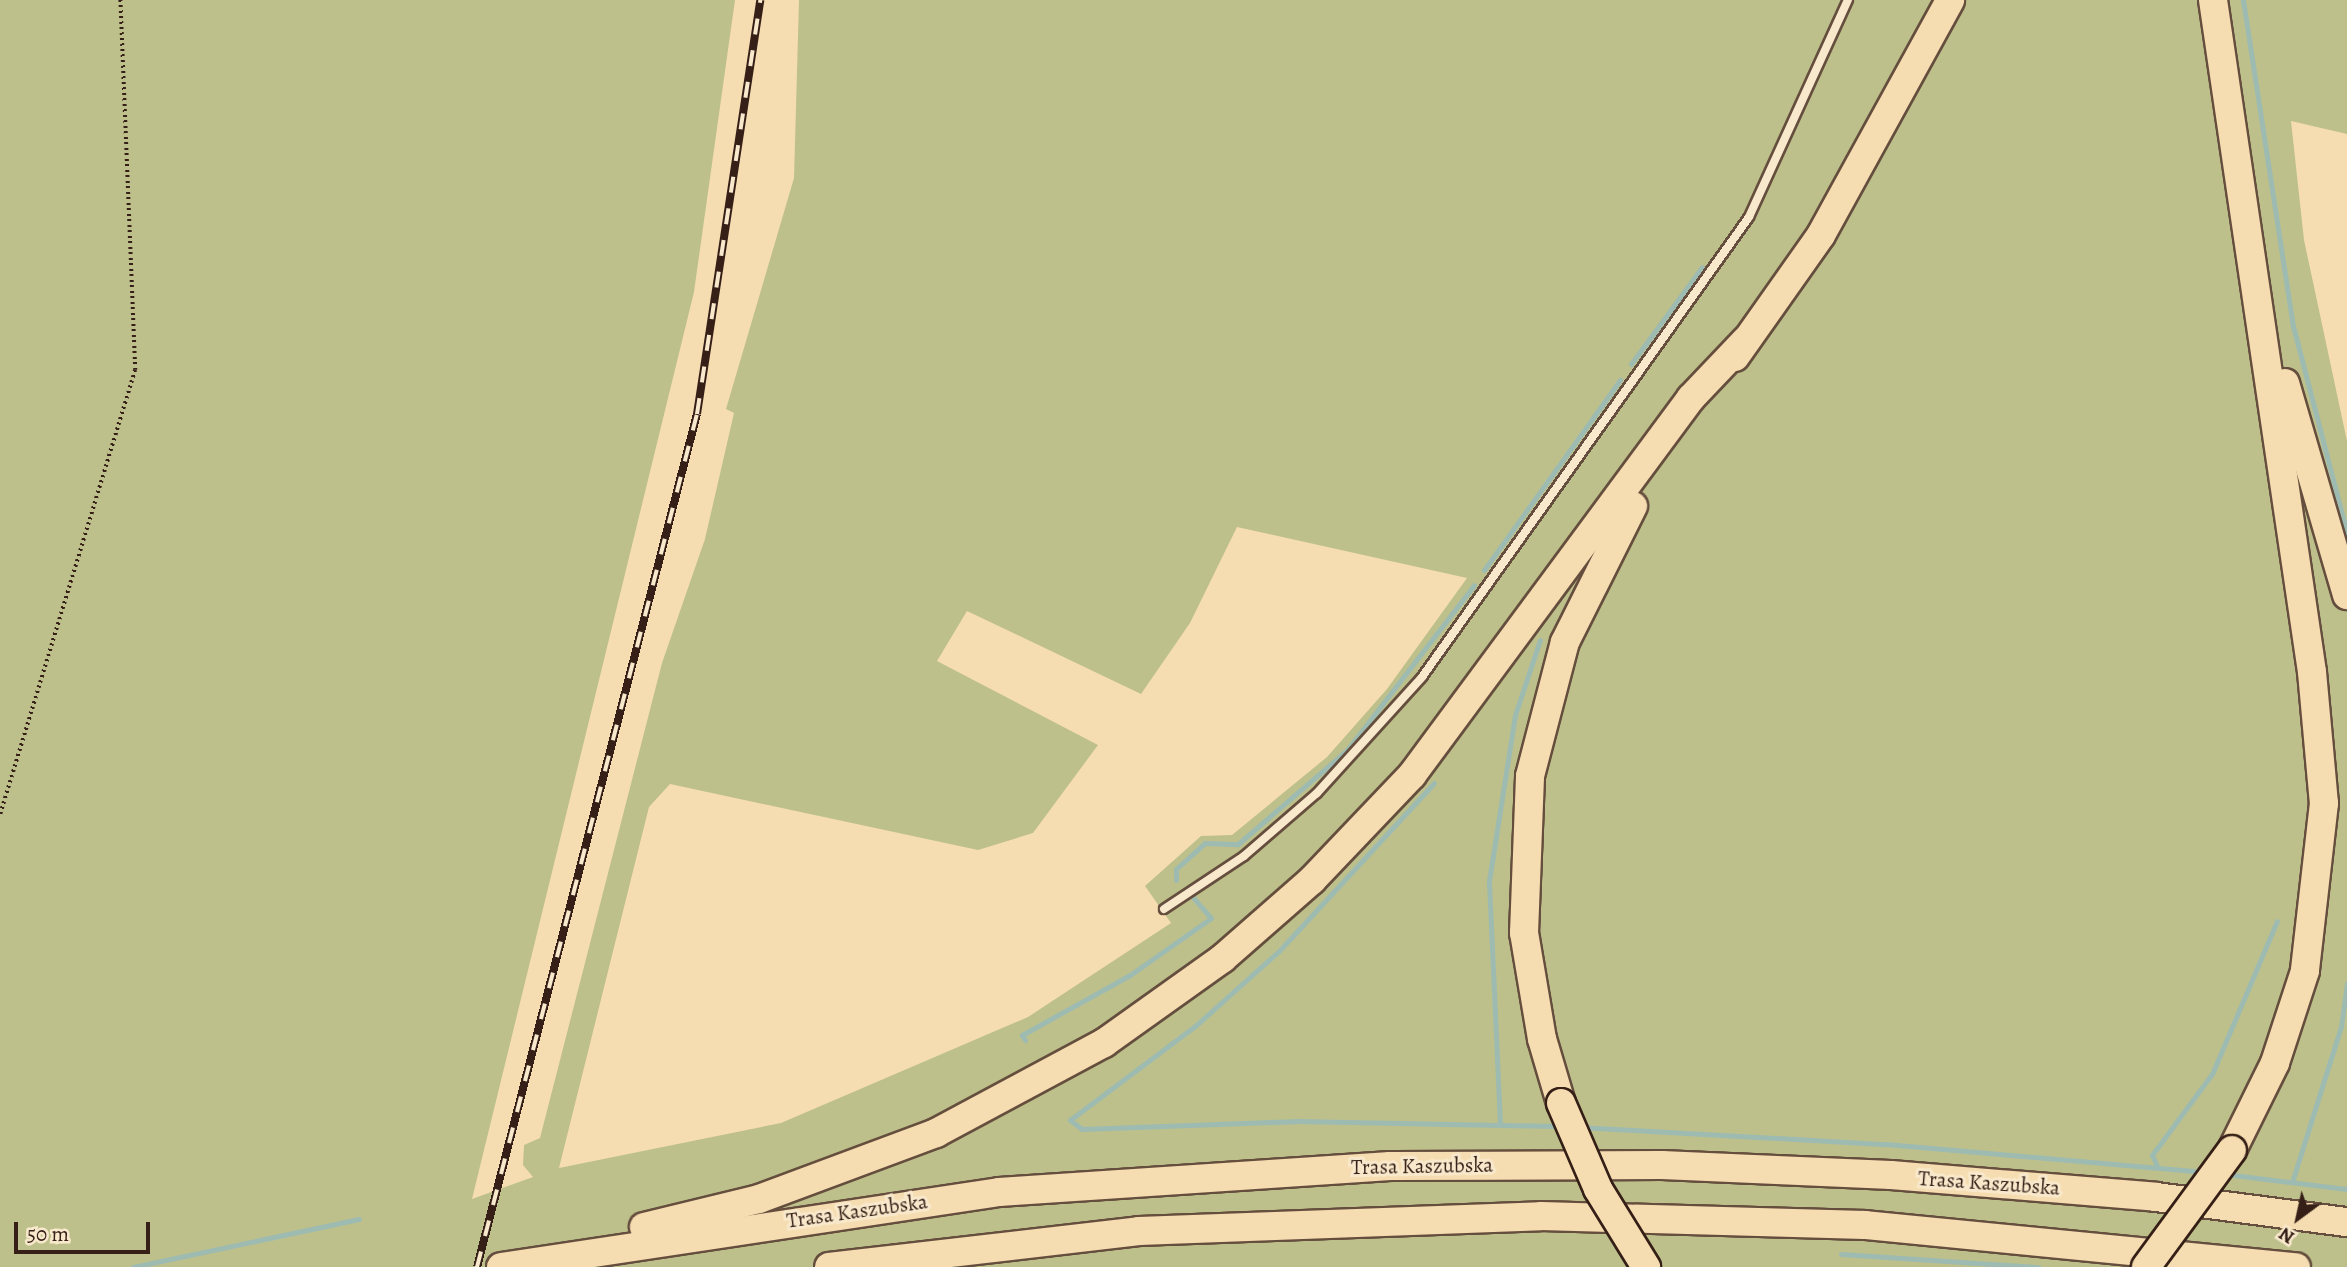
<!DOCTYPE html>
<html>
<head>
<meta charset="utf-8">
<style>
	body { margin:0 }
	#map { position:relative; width:2347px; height:1267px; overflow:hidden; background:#f6ddb1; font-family:Alegreya,serif }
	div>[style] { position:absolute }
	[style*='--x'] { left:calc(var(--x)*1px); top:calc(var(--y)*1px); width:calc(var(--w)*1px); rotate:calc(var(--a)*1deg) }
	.green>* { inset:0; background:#bdc08b }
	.stream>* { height:5px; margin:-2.5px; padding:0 2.5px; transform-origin:2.5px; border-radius:2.5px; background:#9ebbb2 }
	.path>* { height:3.5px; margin-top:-1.75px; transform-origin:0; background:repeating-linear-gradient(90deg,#351f16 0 2px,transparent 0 5.5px) }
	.roads { filter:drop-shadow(2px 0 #654e3d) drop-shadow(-2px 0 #654e3d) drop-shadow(0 2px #654e3d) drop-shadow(0 -2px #654e3d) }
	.lane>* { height:8px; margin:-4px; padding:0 4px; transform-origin:4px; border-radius:4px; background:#f9e9cc }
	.highway>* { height:28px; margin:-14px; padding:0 14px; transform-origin:14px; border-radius:14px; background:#f6ddb1 }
	.rail>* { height:8px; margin-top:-4px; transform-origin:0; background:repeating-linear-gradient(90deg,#f9e9cc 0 16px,#351f16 0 32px); box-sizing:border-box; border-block:2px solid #351f16 }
	.bridges { filter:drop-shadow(2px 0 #351f16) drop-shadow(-2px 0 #351f16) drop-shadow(0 2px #351f16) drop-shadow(0 -2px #351f16) }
	.highway-bridge>* { height:28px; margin:-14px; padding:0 14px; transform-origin:14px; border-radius:14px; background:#f6ddb1 }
	span { translate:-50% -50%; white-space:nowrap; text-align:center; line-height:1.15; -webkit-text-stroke:6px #f9e9cc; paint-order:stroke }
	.street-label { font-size:21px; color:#351f16 }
	.north { position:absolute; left:2263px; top:1183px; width:70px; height:70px; -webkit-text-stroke:5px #f9e9cc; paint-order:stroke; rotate:213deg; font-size:19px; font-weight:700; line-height:28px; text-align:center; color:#351f16 }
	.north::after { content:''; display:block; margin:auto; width:24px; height:32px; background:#351f16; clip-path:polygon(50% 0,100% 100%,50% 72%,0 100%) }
	.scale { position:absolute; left:14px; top:1222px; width:136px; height:32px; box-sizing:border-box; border:4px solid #351f16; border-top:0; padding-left:9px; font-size:21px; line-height:24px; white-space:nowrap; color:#351f16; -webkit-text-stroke:5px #f9e9cc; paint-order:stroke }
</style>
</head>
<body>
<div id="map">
	<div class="green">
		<i style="clip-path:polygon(evenodd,0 0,735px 0,694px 292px,472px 1199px,533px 1177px,523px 1165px,524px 1145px,540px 1138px,662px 663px,705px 539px,734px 413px,726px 409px,794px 178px,799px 0,2347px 0,2347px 134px,2291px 121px,2304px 240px,2347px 441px,2347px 1267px,0 1267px,0 0,1237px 527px,1467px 578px,1387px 689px,1327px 757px,1232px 835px,1201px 836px,1145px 886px,1171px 923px,1028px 1017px,781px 1123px,559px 1168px,649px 807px,670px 784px,978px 850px,1033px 833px,1098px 745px,937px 661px,967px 611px,1141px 694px,1190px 623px,1237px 527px)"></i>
	</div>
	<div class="stream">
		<i style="--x:2243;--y:0;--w:330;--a:81.3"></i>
		<i style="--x:2293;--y:326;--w:214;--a:75.4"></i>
		<i style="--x:1631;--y:364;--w:120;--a:-53.8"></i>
		<i style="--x:1484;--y:570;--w:234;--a:-54.4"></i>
		<i style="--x:1434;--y:783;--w:229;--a:132.7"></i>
		<i style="--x:1279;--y:951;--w:113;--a:138.2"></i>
		<i style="--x:1195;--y:1026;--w:156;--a:143.1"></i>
		<i style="--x:1070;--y:1120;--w:15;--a:37"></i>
		<i style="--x:1082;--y:1129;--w:214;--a:-2.1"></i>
		<i style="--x:1296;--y:1121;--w:267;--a:1.1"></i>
		<i style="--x:1176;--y:880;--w:11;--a:-90"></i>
		<i style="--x:1176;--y:869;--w:39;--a:-42"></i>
		<i style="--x:1205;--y:843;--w:33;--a:2"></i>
		<i style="--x:1238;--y:844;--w:144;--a:-40.8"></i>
		<i style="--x:1347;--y:750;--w:208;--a:-52.4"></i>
		<i style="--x:1025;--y:1040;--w:6;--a:-121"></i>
		<i style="--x:1022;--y:1035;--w:124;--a:-29.1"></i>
		<i style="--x:1130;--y:975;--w:99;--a:-35.1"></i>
		<i style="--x:1211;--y:918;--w:28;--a:-131"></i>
		<i style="--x:1500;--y:1124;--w:243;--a:-92.6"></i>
		<i style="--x:1489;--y:881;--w:168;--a:-81.1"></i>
		<i style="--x:1515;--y:715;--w:79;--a:-71.6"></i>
		<i style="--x:1579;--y:1127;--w:307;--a:3.2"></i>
		<i style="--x:1886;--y:1144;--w:320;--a:5"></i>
		<i style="--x:2157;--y:1166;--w:12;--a:-114"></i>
		<i style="--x:2152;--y:1155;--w:101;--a:-53.5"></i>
		<i style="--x:2212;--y:1074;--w:166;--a:-67"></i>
		<i style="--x:2225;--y:1174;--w:123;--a:7"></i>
		<i style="--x:2292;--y:1182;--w:163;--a:-72.5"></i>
		<i style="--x:2341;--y:1027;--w:44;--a:-82.2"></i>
		<i style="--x:1841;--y:1254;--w:198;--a:3.8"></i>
		<i style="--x:133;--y:1267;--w:231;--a:-12"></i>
	</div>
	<div class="path">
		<i style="--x:0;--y:814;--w:464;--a:-73.1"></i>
		<i style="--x:135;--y:370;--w:370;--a:-92.3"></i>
	</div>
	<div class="roads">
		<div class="lane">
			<i style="--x:1164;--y:909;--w:96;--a:-33.5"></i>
			<i style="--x:1244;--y:856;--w:96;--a:-40.8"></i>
			<i style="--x:1317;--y:793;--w:156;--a:-47.8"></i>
			<i style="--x:1422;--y:677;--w:564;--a:-54.59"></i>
			<i style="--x:1749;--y:217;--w:239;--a:-65.5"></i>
		</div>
		<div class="highway">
			<i style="--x:2213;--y:0;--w:679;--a:81.62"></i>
			<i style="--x:2312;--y:672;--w:132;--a:84.8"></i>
			<i style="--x:2324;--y:803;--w:169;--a:96.5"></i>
			<i style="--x:2305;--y:971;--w:97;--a:108.1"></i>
			<i style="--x:2275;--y:1063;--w:97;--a:116.3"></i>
			<i style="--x:1735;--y:357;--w:149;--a:-54.8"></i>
			<i style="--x:1821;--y:235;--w:268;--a:-61.2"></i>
			<i style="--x:2285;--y:383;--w:221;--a:73.7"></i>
			<i style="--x:1561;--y:1103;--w:67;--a:-106.5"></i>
			<i style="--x:1542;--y:1039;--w:108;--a:-99.6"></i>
			<i style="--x:1524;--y:933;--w:157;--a:-87.8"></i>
			<i style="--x:1530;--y:776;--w:138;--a:-75.4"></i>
			<i style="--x:1565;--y:642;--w:152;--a:-63.4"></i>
			<i style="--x:644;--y:1227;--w:118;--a:-13.7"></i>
			<i style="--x:759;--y:1199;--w:189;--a:-20.4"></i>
			<i style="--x:936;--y:1133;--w:191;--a:-28.2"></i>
			<i style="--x:1104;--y:1043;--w:146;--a:-35.5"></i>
			<i style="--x:1223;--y:958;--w:118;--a:-41.2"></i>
			<i style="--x:1312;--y:880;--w:145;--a:-46.4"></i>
			<i style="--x:1412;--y:775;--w:469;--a:-53.5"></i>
			<i style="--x:1691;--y:398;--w:79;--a:-46.5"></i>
			<i style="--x:501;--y:1267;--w:504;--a:-8.56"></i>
			<i style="--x:999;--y:1192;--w:392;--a:-3.8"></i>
			<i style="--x:1390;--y:1166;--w:272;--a:-0.2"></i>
			<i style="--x:1662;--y:1165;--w:229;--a:2.5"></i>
			<i style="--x:1891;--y:1175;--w:266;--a:4.7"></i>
			<i style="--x:2156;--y:1197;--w:193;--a:7.5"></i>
			<i style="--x:829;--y:1267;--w:312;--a:-6.6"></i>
			<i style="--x:1139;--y:1231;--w:402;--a:-2.1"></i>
			<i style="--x:1541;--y:1216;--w:324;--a:1.6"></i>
			<i style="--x:1865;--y:1225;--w:433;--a:5.6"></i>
		</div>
	</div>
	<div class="rail">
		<i style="--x:477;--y:1267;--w:881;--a:-75.54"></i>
		<i style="--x:697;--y:414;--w:419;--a:-81.3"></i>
	</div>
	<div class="bridges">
		<div class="highway-bridge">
			<i style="--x:1561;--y:1103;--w:94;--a:66.7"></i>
			<i style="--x:1598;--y:1189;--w:92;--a:58.4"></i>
			<i style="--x:2146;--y:1267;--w:145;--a:-53.7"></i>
		</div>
	</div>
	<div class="street-label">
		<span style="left:1422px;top:1166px;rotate:-1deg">Trasa Kaszubska</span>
		<span style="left:1989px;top:1183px;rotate:4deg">Trasa Kaszubska</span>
		<span style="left:857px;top:1211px;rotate:-8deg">Trasa Kaszubska</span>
	</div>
	<div class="north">N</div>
	<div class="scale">50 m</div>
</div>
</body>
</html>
